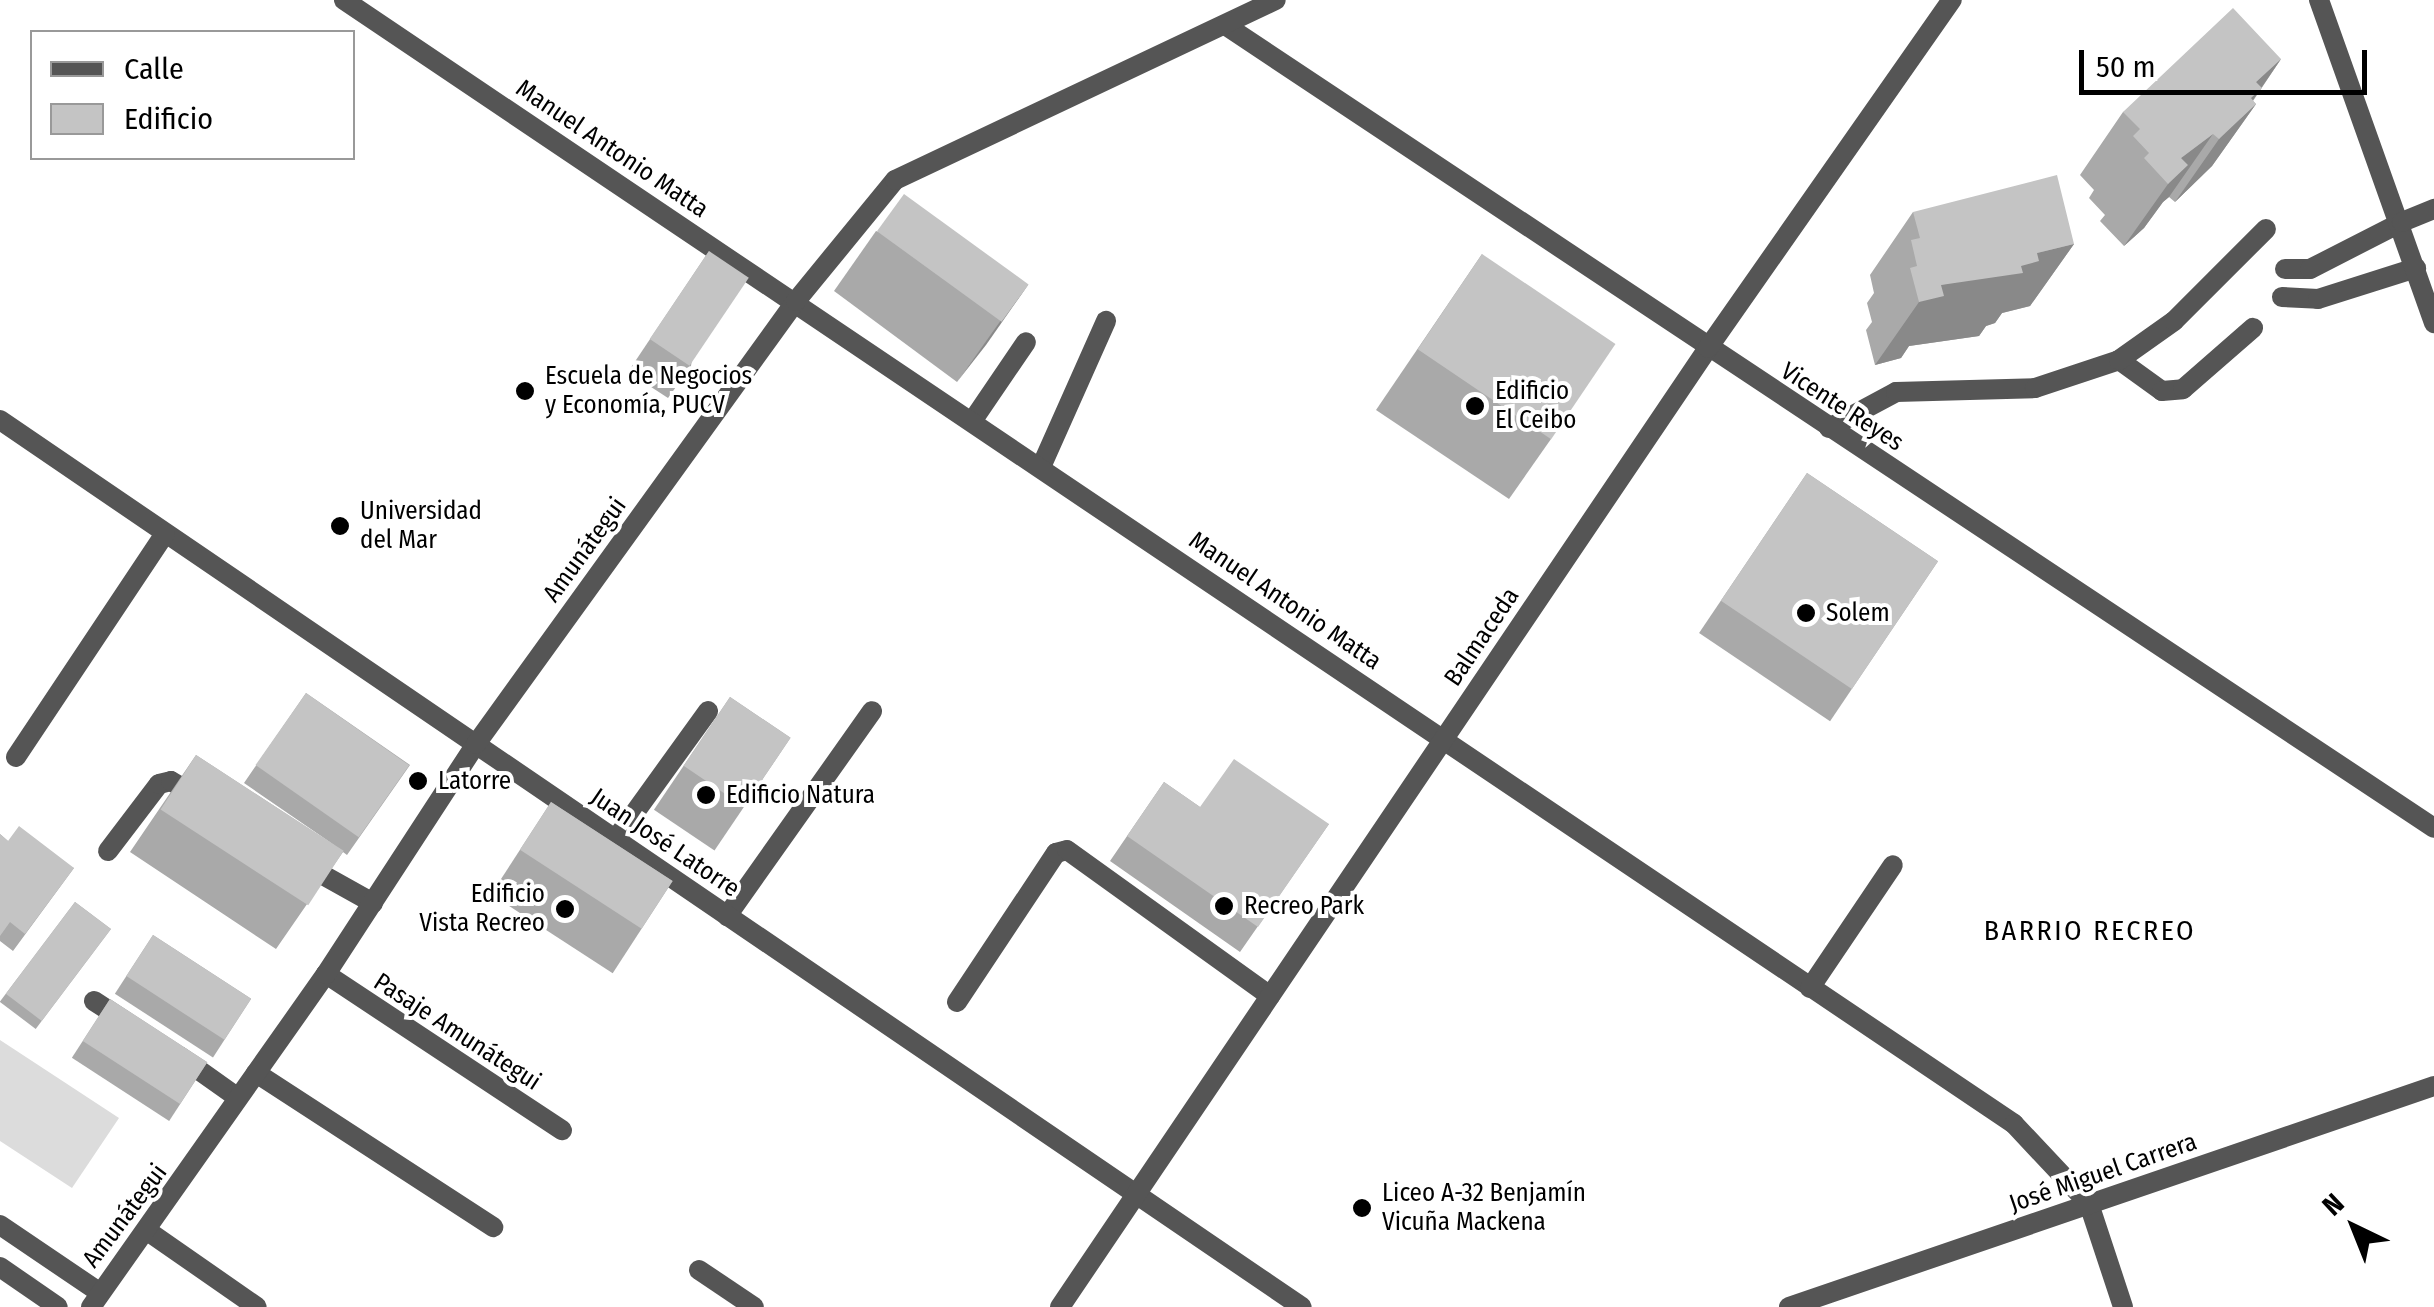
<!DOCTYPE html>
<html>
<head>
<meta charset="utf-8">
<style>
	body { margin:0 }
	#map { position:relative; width:2434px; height:1307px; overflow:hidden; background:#fff; font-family:"Fira Sans Condensed",sans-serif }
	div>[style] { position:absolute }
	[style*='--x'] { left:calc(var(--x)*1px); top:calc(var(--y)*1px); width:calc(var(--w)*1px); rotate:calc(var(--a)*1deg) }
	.green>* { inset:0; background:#dcdcdc }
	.service>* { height:20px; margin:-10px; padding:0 10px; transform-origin:10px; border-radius:10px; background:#555 }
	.minor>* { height:20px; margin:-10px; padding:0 10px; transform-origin:10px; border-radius:10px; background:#555 }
	.tertiary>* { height:20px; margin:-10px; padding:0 10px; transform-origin:10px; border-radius:10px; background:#555 }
	.wall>* { inset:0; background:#a9a9a9; transform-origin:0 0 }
	.shaded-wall>* { inset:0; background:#898989 }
	.building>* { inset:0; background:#c4c4c4; transform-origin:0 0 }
	.dots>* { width:28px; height:28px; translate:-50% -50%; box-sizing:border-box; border:5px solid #fff; border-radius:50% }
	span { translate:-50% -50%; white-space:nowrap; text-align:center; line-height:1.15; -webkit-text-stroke:8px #fff; paint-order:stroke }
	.street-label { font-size:25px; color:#000 }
	.poi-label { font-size:25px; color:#000 }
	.left { translate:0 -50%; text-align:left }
	.right { translate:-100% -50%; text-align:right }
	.neighbourhood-label { font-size:28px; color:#000; letter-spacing:2.5px }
	.legend { position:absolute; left:30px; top:30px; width:325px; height:130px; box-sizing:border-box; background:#fff; border:2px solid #999; margin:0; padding:12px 18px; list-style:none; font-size:30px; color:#000 }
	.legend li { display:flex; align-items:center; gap:20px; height:50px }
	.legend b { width:50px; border:2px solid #999 }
	.north { position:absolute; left:2304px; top:1177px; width:100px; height:100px; -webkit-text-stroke:8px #fff; paint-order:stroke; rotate:317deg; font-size:28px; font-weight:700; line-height:40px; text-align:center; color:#000 }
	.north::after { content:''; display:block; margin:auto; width:35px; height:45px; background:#000; clip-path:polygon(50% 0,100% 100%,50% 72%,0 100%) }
	.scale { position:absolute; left:2079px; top:50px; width:288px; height:45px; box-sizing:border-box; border:5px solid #000; border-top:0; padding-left:12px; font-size:30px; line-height:35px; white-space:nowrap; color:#000; -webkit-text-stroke:8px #fff; paint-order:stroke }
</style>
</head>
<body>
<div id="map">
	<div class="green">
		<i style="clip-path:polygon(0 1040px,119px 1118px,72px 1188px,0 1141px)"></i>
	</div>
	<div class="service">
		<i style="--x:2285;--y:269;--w:25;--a:0"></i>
		<i style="--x:2310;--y:269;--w:103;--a:-27.1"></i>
		<i style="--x:2282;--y:297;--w:36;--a:3"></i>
		<i style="--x:2318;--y:299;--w:103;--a:-17.6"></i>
		<i style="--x:2119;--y:360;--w:53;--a:35.8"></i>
		<i style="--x:2162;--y:391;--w:21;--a:-5"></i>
		<i style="--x:2183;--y:389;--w:93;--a:-41.1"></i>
		<i style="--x:973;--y:420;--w:94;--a:-55.8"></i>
		<i style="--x:1829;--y:428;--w:76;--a:-28.2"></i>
		<i style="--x:1896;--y:392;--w:139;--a:-1.6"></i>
		<i style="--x:2035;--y:388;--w:89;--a:-18.4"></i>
		<i style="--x:2119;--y:360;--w:67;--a:-35.3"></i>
		<i style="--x:2174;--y:321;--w:130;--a:-45"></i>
		<i style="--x:1041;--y:467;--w:160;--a:-66"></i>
		<i style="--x:615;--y:840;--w:159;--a:-54.2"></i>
		<i style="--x:108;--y:851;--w:84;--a:-52.7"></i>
		<i style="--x:159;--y:784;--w:12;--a:-14"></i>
		<i style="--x:171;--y:781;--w:29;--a:31"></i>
		<i style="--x:305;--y:865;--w:78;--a:29.2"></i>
		<i style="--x:727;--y:916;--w:251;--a:-54.7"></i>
		<i style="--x:957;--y:1002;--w:179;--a:-56.4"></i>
		<i style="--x:1056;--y:853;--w:11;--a:-15"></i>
		<i style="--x:1067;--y:850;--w:250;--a:35.7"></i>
		<i style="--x:0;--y:1225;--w:120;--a:34.1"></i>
		<i style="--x:0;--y:1267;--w:70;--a:34.6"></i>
	</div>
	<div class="minor">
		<i style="--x:344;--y:0;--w:2013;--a:33.94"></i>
		<i style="--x:2014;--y:1124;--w:110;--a:46.8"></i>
		<i style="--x:2089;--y:1204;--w:108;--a:71.7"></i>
		<i style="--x:2319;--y:0;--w:343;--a:70.4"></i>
		<i style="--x:1225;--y:25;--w:1451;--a:33.59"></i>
		<i style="--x:2402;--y:222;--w:35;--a:-22"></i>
		<i style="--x:0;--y:420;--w:1575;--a:34.27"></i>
		<i style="--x:16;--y:757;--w:268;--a:-56.3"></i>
		<i style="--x:326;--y:974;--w:283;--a:33.5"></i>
		<i style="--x:1810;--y:988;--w:148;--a:-56"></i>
		<i style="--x:94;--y:1001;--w:37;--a:33"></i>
		<i style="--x:179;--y:1056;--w:72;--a:35.4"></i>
		<i style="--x:256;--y:1073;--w:283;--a:33"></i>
		<i style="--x:149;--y:1232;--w:131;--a:34.8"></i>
		<i style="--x:699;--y:1270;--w:66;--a:33.9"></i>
		<i style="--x:91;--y:1307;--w:408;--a:-54.8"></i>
		<i style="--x:326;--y:974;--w:275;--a:-56.9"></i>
		<i style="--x:476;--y:744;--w:546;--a:-54.16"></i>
		<i style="--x:796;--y:301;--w:156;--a:-50.7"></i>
		<i style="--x:895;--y:180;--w:421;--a:-25.3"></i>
		<i style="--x:1789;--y:1307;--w:682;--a:-18.91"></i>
	</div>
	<div class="tertiary">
		<i style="--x:1060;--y:1307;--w:1157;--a:-55.95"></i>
		<i style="--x:1708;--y:348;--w:425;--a:-55"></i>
	</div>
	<div class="wall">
		<i style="clip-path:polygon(2281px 59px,2253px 101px,2256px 104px,2212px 166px,2175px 202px,2169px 197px,2163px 202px,2144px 228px,2124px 246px,2100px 221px,2105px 215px,2089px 198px,2094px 190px,2080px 175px,2123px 112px)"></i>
		<i style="clip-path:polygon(1913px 212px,2074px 244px,2030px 306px,2002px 313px,1995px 323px,1986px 326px,1979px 336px,1909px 346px,1901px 358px,1875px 365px,1866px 330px,1872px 322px,1867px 303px,1874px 293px,1870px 275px)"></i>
		<i style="clip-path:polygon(876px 231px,1028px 285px,957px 382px,834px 291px)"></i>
		<i style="clip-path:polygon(709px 251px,691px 366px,668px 398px,628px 372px)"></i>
		<i style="clip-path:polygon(1482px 254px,1551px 439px,1509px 499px,1376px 410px)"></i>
		<i style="left:1807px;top:473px;width:158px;height:193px;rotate:34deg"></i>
		<i style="clip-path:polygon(306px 693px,410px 765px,347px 855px,343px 852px,276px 949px,130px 852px,196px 755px,337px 847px,244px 783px)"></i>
		<i style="left:730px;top:697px;width:73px;height:136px;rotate:34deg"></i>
		<i style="clip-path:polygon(1164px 782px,1200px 807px,1329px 824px,1240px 952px,1110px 861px)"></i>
		<i style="left:551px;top:802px;width:145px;height:110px;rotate:33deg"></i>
		<i style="clip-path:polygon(0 834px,8px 841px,74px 868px,13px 951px,0 941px)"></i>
		<i style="left:75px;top:902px;width:45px;height:125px;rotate:37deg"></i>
		<i style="left:153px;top:935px;width:117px;height:70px;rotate:33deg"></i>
		<i style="left:110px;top:999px;width:116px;height:70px;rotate:33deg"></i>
	</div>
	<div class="shaded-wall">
		<i style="clip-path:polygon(2281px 59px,2240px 119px,2256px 104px,2212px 166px,2175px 202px,2219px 139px,2256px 82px)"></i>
		<i style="clip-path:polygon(2213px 134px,2169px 197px,2163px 202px,2144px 228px,2124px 246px,2168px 184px,2181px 158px)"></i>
		<i style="clip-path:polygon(2074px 244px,2030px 306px,2002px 313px,1995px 323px,1986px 326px,1979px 336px,1909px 346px,1901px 358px,1875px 365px,1919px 302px,1941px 285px,2021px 266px,2037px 253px)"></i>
		<i style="clip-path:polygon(1028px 285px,986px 345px,957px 382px,999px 323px)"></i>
	</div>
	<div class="building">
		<i style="clip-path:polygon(2233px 8px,2281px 59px,2256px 82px,2262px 88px,2251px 98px,2256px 104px,2219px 139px,2213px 134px,2181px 158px,2188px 165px,2168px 184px,2144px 158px,2149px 153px,2133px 136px,2140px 129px,2123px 112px)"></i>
		<i style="clip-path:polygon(2057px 175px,2074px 244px,2037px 253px,2039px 261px,2021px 266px,2023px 273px,1941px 285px,1944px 296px,1919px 302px,1910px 268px,1917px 266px,1911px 240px,1920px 238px,1913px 212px)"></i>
		<i style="left:904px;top:194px;width:154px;height:46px;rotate:36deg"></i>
		<i style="left:709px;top:251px;width:48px;height:106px;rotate:34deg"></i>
		<i style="left:1482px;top:254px;width:161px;height:115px;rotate:34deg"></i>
		<i style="left:1807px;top:473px;width:158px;height:154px;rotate:34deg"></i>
		<i style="left:306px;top:693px;width:126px;height:88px;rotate:35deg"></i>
		<i style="left:730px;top:697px;width:73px;height:83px;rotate:34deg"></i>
		<i style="left:196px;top:755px;width:176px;height:65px;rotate:33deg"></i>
		<i style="clip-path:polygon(1234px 759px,1329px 824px,1258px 927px,1127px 836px,1164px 782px,1200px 807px)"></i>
		<i style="left:551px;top:802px;width:145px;height:57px;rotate:33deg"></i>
		<i style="clip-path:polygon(19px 826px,74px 868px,25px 934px,10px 922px,0 936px,0 834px,8px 841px)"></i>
		<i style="left:75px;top:902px;width:45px;height:115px;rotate:37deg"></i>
		<i style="left:153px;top:935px;width:117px;height:49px;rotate:33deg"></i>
		<i style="left:110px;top:999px;width:116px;height:50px;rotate:33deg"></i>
	</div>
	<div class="dots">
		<i style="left:525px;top:391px;background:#000"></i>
		<i style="left:1475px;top:406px;background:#000"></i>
		<i style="left:340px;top:526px;background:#000"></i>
		<i style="left:1806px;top:613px;background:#000"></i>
		<i style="left:418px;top:781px;background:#000"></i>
		<i style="left:706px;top:795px;background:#000"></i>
		<i style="left:1224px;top:906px;background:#000"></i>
		<i style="left:565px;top:909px;background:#000"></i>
		<i style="left:1362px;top:1208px;background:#000"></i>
	</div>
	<div class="street-label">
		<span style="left:612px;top:149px;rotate:34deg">Manuel Antonio Matta</span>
		<span style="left:1842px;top:407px;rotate:33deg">Vicente Reyes</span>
		<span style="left:585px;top:550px;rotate:-54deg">Amunátegui</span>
		<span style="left:1285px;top:601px;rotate:34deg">Manuel Antonio Matta</span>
		<span style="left:1482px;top:637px;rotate:-56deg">Balmaceda</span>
		<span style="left:665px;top:843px;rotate:34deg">Juan José Latorre</span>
		<span style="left:457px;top:1032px;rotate:33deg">Pasaje Amunátegui</span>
		<span style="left:2103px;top:1173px;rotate:-19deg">José Miguel Carrera</span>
		<span style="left:125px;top:1216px;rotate:-53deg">Amunátegui</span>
	</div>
	<div class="poi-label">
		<span class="left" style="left:545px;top:391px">Escuela de Negocios<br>y Economía, PUCV</span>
		<span class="left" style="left:1495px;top:406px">Edificio<br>El Ceibo</span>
		<span class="left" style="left:360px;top:526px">Universidad<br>del Mar</span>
		<span class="left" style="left:1826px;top:613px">Solem</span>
		<span class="left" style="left:438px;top:781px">Latorre</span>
		<span class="left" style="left:726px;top:795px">Edificio Natura</span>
		<span class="right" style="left:545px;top:909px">Edificio<br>Vista Recreo</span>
		<span class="left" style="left:1244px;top:906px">Recreo Park</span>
		<span class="left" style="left:1382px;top:1208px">Liceo A-32 Benjamín<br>Vicuña Mackena</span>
	</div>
	<div class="neighbourhood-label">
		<span style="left:2090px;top:931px">BARRIO RECREO</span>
	</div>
	<ul class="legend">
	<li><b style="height:12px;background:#555"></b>Calle</li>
	<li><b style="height:28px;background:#c4c4c4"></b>Edificio</li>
	</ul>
	<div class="north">N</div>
	<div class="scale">50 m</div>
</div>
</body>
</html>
